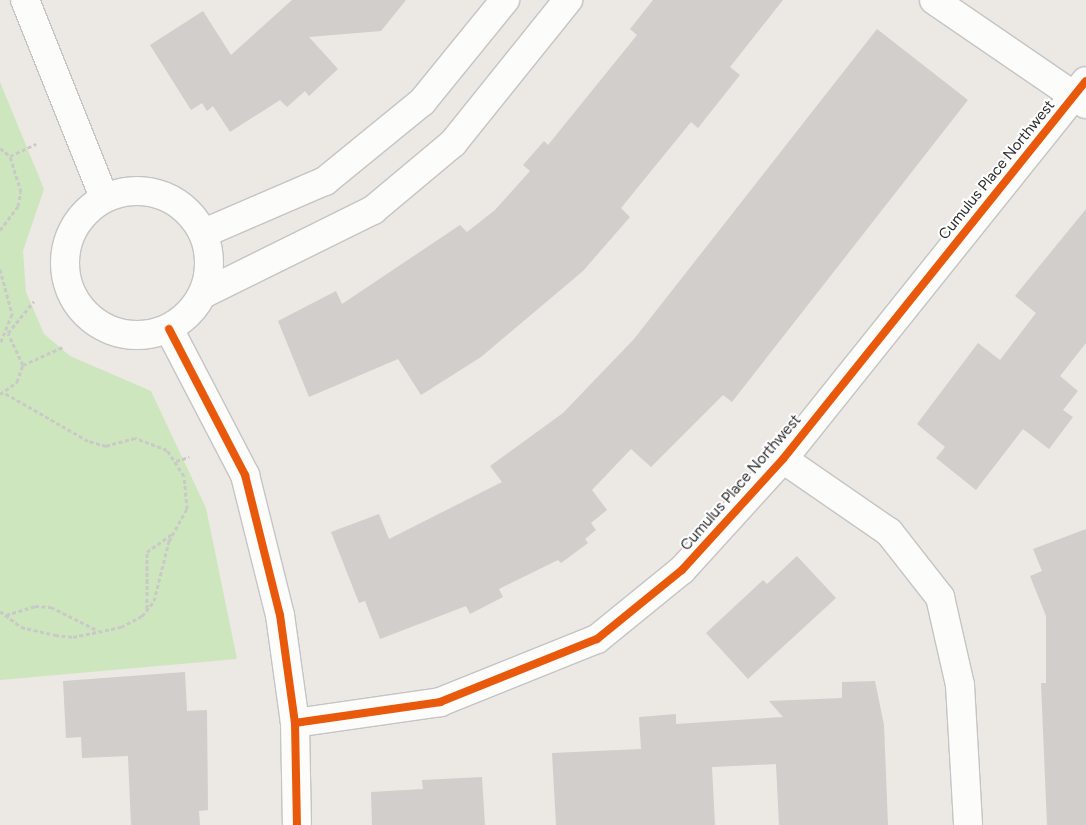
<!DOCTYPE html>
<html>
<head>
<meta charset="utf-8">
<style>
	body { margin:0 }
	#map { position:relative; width:1086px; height:825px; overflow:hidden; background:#ece8e4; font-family:Figtree,sans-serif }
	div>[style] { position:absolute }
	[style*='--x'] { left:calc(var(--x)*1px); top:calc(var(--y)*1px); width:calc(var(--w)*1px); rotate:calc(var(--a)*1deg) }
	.green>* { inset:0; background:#cee6be }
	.building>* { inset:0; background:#d1cecb }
	.path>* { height:3px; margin-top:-1.5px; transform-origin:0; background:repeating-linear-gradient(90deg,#c9c9c8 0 4px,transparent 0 6.5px) }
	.roads { filter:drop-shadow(1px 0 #c5c4c5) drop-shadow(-1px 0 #c5c4c5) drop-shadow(0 1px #c5c4c5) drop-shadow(0 -1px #c5c4c5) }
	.street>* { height:28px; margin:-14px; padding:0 14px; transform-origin:14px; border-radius:14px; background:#fcfcfb }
	.secondary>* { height:28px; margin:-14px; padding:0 14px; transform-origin:14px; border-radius:14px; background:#fcfcfb }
	.secondary>.ring { margin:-14px; padding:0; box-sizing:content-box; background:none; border:28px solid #fcfcfb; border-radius:50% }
	.cycleway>* { height:8px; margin:-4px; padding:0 4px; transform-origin:4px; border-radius:4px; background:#e8590c }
	span { translate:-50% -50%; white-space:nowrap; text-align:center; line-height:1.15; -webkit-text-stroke:4px #fff; paint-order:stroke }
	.street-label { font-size:15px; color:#2e2e2e }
</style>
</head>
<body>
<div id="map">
	<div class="green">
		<i style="clip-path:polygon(0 82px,44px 189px,23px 251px,26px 292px,44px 334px,70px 356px,151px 391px,206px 508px,237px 659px,0 680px)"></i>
	</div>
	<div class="building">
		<i style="clip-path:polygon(292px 0,406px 0,381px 31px,309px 37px,338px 69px,309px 96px,305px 91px,287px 107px,280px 100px,230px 132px,213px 106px,207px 111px,202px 103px,191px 110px,150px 45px,203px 11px,231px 55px)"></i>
		<i style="clip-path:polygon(653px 0,783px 0,730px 67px,740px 75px,698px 128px,691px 122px,621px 208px,630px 217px,583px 271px,481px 357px,421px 395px,398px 359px,309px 397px,278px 321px,336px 291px,342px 304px,460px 225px,467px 232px,495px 210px,530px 171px,523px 165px,544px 141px,548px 145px,637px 35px,630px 29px)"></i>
		<i style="clip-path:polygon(877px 29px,968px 100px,732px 402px,723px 395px,651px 467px,631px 449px,592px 490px,607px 510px,591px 523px,596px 530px,585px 539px,588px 543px,561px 563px,558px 560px,499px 589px,503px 597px,470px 614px,466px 606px,380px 639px,365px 601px,359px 603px,331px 532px,379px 514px,389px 539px,502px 482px,490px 466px,563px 413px,634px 339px)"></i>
		<i style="clip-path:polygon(1086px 209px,1086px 343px,1060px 376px,1078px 391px,1063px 410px,1073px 417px,1049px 449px,1023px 429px,976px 490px,936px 458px,945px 447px,917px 424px,978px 343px,1000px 360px,1036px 313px,1015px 296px)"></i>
		<i style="clip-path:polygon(1086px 529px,1086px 825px,1047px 825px,1041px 683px,1046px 683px,1046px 616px,1030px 576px,1042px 571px,1033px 549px)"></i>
		<i style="clip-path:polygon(797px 556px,836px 598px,748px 679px,706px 633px,763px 580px,767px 584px)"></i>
		<i style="clip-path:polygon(185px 672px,187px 711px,207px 710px,208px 810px,199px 811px,200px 825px,131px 825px,128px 756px,82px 758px,81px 737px,66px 738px,63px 681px)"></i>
		<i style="clip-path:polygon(875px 681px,884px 725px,888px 825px,779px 825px,776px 764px,712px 767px,715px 825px,556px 825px,552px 753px,641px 749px,639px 717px,676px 714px,676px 724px,783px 717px,769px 701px,842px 698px,842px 682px)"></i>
		<i style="clip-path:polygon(482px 777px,485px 825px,372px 825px,371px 792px,423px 789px,422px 780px)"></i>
	</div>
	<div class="path">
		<i style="--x:0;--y:148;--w:13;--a:39"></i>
		<i style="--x:10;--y:156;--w:29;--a:-25"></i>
		<i style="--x:0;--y:230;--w:30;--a:-53"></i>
		<i style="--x:18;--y:206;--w:14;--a:-78"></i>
		<i style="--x:21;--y:192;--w:38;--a:-107"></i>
		<i style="--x:0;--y:269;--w:47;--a:75.1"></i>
		<i style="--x:12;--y:314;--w:32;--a:112"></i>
		<i style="--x:23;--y:365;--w:44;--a:-24.2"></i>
		<i style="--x:0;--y:394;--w:21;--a:-35"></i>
		<i style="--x:17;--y:382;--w:18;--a:-71"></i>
		<i style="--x:23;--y:365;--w:35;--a:-115"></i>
		<i style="--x:8;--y:333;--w:41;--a:-50.9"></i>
		<i style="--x:176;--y:461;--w:14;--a:-17"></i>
		<i style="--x:147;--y:609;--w:57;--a:-90"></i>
		<i style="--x:147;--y:552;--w:32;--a:-36"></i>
		<i style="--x:0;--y:611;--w:26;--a:37"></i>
		<i style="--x:21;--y:627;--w:35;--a:13"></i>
		<i style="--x:55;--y:635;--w:18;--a:6"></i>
		<i style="--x:73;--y:637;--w:49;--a:-11.8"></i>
		<i style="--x:121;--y:627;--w:24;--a:-28"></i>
		<i style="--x:142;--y:616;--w:19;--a:-51"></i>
		<i style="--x:154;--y:601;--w:62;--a:-76"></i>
		<i style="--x:169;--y:541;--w:37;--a:-61"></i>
		<i style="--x:187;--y:509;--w:33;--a:-95"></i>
		<i style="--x:184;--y:476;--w:31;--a:-123"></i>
		<i style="--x:167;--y:450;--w:34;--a:-159"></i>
		<i style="--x:135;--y:438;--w:30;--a:165"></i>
		<i style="--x:106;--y:446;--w:19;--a:-164"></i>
		<i style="--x:88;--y:441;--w:96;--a:-150"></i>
		<i style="--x:6;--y:615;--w:30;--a:-17"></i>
		<i style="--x:35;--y:606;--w:16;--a:4"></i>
		<i style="--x:51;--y:607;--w:51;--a:26.6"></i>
	</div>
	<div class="roads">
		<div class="street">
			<i style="--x:25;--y:0;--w:213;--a:68.2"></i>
			<i style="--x:934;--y:0;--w:184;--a:34.4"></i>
			<i style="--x:783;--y:459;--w:129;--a:34.6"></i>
			<i style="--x:889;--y:532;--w:83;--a:51.9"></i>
			<i style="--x:940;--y:597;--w:90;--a:77.2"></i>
			<i style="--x:960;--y:685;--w:140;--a:86.7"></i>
			<i style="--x:295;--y:723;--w:147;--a:-8.2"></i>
			<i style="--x:440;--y:702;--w:169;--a:-21.9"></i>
			<i style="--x:597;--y:639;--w:109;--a:-39.1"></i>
			<i style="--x:682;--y:570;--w:150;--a:-47.7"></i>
			<i style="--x:783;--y:459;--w:484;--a:-51.3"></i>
		</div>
		<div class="secondary">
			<i class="ring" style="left:65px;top:191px;width:116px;height:116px"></i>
			<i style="--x:204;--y:233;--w:132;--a:-23.3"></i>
			<i style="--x:325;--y:181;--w:125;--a:-39.2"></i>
			<i style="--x:422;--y:102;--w:132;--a:-50.9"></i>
			<i style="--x:203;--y:294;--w:190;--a:-26.3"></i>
			<i style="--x:373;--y:210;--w:104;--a:-39.9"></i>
			<i style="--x:453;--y:143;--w:184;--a:-51.2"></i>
			<i style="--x:169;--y:329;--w:165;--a:62.5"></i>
			<i style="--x:245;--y:475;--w:144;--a:76"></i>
			<i style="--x:280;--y:615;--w:109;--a:82.1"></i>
			<i style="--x:295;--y:723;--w:102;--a:88.9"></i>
		</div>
	</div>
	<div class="cycleway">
		<i style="--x:169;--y:329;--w:165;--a:62.5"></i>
		<i style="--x:245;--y:475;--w:144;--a:76"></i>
		<i style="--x:280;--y:615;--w:109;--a:82.1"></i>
		<i style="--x:295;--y:723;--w:102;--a:88.9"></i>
		<i style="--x:295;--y:723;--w:147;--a:-8.2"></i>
		<i style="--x:440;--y:702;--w:169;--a:-21.9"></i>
		<i style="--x:597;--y:639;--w:109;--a:-39.1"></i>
		<i style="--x:682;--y:570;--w:150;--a:-47.7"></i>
		<i style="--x:783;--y:459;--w:484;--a:-51.3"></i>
	</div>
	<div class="street-label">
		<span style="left:997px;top:170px;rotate:-51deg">Cumulus Place Northwest</span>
		<span style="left:741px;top:483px;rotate:-49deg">Cumulus Place Northwest</span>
	</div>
</div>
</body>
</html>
